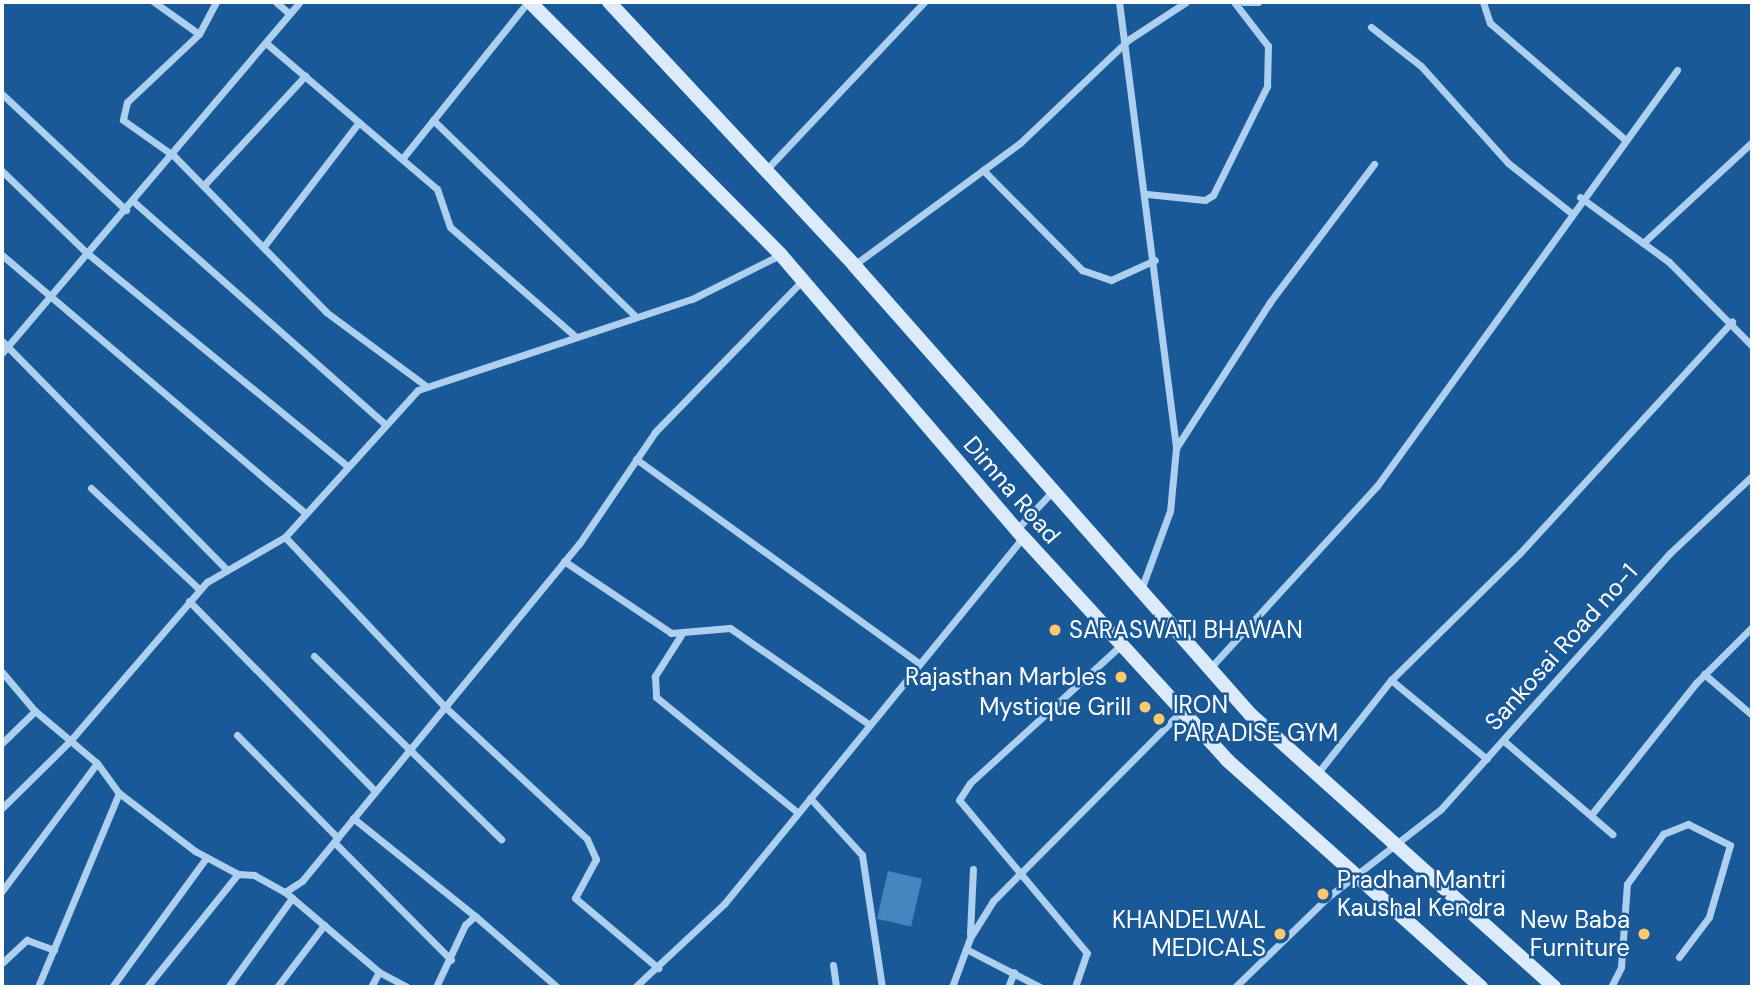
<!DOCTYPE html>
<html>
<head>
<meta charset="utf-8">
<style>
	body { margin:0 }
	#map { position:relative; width:1754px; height:989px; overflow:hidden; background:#1a5997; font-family:"DM Sans",sans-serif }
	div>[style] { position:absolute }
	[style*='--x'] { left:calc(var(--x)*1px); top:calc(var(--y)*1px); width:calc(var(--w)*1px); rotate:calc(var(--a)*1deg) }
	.building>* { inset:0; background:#4685bf; transform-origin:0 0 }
	.street>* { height:7px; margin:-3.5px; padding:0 3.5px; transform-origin:3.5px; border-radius:3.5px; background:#add0f0 }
	.secondary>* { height:14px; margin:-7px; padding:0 7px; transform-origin:7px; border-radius:7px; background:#dbebfb }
	.dots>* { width:19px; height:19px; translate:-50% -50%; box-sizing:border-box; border:4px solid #1a5997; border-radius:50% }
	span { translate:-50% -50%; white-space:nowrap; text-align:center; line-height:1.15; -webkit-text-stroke:5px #1a5997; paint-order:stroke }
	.street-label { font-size:24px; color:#fff }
	.poi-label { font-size:24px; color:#fff }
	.left { translate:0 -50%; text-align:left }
	.right { translate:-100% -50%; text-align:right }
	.frame { position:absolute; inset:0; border:4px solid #fff; pointer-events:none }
</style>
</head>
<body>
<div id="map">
	<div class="building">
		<i style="left:888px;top:871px;width:35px;height:49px;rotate:13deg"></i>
	</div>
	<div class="street">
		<i style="--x:154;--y:2;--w:55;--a:35.4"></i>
		<i style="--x:216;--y:2;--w:36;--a:118"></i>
		<i style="--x:199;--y:34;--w:99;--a:136.6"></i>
		<i style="--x:127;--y:102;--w:18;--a:103"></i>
		<i style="--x:123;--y:120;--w:62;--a:35.2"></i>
		<i style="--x:174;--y:156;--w:218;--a:45.7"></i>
		<i style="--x:326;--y:312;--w:124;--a:36.5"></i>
		<i style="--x:276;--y:2;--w:18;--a:41"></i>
		<i style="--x:1119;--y:2;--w:450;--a:82.7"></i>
		<i style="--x:1176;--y:448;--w:63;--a:95.4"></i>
		<i style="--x:1170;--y:511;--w:84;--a:110.2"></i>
		<i style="--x:1243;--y:2;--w:15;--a:0"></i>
		<i style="--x:1483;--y:2;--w:22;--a:72"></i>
		<i style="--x:1490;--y:23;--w:176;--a:40.8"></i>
		<i style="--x:1371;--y:27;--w:63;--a:38"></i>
		<i style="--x:1421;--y:66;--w:130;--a:48.1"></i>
		<i style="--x:1508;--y:163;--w:79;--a:38.3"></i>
		<i style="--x:266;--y:43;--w:225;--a:40.5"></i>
		<i style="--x:437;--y:189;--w:40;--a:71.1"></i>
		<i style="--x:450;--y:227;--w:167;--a:41.1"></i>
		<i style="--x:2;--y:94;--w:170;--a:43.1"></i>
		<i style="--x:433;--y:120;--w:283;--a:44.1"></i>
		<i style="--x:402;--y:159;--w:201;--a:-51.3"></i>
		<i style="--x:983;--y:170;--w:141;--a:45.3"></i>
		<i style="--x:1082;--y:270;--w:31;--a:19"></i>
		<i style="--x:1111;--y:280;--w:48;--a:-24.4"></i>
		<i style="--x:2;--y:171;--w:118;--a:44"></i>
		<i style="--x:87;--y:253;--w:336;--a:39.3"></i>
		<i style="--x:765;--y:171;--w:232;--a:-46.7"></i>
		<i style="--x:204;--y:185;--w:149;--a:-47.2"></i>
		<i style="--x:1147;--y:194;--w:58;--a:5.9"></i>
		<i style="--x:1205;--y:200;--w:9;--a:-32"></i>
		<i style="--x:1213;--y:195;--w:122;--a:-63.6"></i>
		<i style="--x:1267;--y:86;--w:40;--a:-88.6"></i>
		<i style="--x:1268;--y:46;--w:56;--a:-127.7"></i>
		<i style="--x:1580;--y:197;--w:110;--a:36.1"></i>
		<i style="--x:1669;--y:262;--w:118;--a:45.3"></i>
		<i style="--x:134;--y:202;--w:334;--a:41.5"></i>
		<i style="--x:1643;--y:243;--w:149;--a:-42.8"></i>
		<i style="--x:264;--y:246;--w:156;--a:-52.5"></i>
		<i style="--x:2;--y:255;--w:398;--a:40.4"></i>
		<i style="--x:854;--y:265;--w:206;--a:-36.3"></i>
		<i style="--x:1020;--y:143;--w:149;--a:-43.6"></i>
		<i style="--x:1128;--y:40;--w:69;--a:-33.2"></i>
		<i style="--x:2;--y:341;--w:320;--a:45.5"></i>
		<i style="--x:2;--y:353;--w:460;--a:-49.7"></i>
		<i style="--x:1176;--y:448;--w:174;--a:-57.2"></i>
		<i style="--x:1270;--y:302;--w:173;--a:-53"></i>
		<i style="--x:636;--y:459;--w:350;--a:35.8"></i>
		<i style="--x:91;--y:488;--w:149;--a:43.1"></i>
		<i style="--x:1016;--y:530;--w:50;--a:-46.6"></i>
		<i style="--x:285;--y:537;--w:232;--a:46.7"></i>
		<i style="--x:444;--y:706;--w:195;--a:42.9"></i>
		<i style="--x:587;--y:839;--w:22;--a:66"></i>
		<i style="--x:596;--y:859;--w:44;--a:118.3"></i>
		<i style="--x:575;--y:898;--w:109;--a:40.1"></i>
		<i style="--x:564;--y:561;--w:129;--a:33.9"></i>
		<i style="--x:671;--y:633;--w:59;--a:-4.8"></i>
		<i style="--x:730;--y:628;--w:170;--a:34.7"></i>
		<i style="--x:189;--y:601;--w:266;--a:45.6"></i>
		<i style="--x:681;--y:635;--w:49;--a:122.4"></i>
		<i style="--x:655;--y:676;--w:21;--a:87"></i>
		<i style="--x:656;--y:697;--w:183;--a:39.2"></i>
		<i style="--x:314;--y:656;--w:262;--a:44.4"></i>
		<i style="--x:1211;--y:667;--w:246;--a:-47.5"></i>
		<i style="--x:1377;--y:486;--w:513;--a:-54.2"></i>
		<i style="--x:2;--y:672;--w:51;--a:49.8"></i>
		<i style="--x:35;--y:711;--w:81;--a:40"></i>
		<i style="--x:97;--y:763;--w:37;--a:54"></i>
		<i style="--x:119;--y:793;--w:210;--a:112.7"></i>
		<i style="--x:1704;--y:674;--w:63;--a:40.5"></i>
		<i style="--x:1391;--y:680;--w:124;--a:39.5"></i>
		<i style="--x:237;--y:735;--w:144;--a:45.6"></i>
		<i style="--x:1504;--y:741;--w:143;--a:40.7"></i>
		<i style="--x:2;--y:743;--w:46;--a:-44.1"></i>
		<i style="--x:1317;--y:774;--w:120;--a:-51.8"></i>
		<i style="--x:1391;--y:680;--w:181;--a:-44.6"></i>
		<i style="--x:1520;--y:553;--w:314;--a:-47.5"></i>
		<i style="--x:119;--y:793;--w:96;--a:37.3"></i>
		<i style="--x:195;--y:851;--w:49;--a:28.1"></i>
		<i style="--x:810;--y:798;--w:77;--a:47.6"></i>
		<i style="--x:862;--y:855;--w:134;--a:81.4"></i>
		<i style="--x:2;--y:808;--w:95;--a:-44.6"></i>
		<i style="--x:70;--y:741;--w:210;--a:-49.3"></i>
		<i style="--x:207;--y:582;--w:90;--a:-30"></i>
		<i style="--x:285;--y:537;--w:198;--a:-47.9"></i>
		<i style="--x:418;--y:390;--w:289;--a:-18.4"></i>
		<i style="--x:692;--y:299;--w:98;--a:-26.6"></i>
		<i style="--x:1591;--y:815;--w:169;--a:-51.5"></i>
		<i style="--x:1696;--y:683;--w:79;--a:-45"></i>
		<i style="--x:353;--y:818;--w:156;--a:38.8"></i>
		<i style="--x:475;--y:916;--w:13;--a:138"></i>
		<i style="--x:465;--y:925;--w:68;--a:115.1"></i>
		<i style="--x:334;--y:842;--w:166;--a:45.2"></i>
		<i style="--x:2;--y:891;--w:159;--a:-53.4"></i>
		<i style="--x:285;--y:892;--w:123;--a:40.4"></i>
		<i style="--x:379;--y:972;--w:32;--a:28"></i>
		<i style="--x:475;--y:916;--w:108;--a:40.9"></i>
		<i style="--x:970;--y:934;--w:65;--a:-87.4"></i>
		<i style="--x:966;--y:949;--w:83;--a:27.2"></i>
		<i style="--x:2;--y:963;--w:34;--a:-43"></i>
		<i style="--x:27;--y:940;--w:29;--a:20"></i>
		<i style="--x:833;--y:965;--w:22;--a:82"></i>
		<i style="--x:112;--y:987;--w:160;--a:-53.9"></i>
		<i style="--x:147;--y:987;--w:145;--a:-51.2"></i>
		<i style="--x:238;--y:874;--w:16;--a:4"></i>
		<i style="--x:254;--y:875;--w:35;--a:29"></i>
		<i style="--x:285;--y:892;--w:20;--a:-33"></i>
		<i style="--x:302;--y:881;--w:436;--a:-50.6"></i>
		<i style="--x:579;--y:544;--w:135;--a:-55.8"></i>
		<i style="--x:655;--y:432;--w:208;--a:-45.8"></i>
		<i style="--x:228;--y:987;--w:110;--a:-54.3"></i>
		<i style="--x:277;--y:987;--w:78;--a:-52.8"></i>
		<i style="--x:371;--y:987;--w:17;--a:-62"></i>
		<i style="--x:635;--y:987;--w:122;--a:-43"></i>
		<i style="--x:724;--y:904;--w:473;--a:-50.8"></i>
		<i style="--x:952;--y:987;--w:52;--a:-69.8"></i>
		<i style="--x:970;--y:938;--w:44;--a:-58.1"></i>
		<i style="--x:993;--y:901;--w:267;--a:-45.2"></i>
		<i style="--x:1008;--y:987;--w:16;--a:-68"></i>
		<i style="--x:1075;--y:987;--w:36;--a:-71"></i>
		<i style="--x:1087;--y:953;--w:199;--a:-129.9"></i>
		<i style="--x:959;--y:800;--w:20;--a:-57"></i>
		<i style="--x:970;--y:783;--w:203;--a:-42.4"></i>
		<i style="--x:1235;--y:987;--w:129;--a:-44.1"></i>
		<i style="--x:1328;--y:897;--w:143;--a:-37.9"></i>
		<i style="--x:1441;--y:809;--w:343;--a:-48.2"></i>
		<i style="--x:1670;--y:553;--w:112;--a:-43.2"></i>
		<i style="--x:1611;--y:987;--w:22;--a:-63"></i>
		<i style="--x:1621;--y:967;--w:83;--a:-85.9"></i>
		<i style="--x:1627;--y:884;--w:62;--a:-54.2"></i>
		<i style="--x:1663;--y:834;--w:27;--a:-22"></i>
		<i style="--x:1688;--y:824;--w:47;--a:26.6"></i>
		<i style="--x:1730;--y:845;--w:75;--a:106.3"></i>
		<i style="--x:1709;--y:917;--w:50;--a:126.9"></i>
	</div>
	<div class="secondary">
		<i style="--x:530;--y:2;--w:356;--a:45.2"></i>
		<i style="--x:781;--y:255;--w:372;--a:49.4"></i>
		<i style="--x:1023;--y:537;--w:302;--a:47.5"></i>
		<i style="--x:1227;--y:760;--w:341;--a:41.8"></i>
		<i style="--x:609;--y:2;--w:359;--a:47"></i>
		<i style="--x:854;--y:265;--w:599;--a:48.59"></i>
		<i style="--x:1250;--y:714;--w:409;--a:41.9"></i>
	</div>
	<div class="dots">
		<i style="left:1055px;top:630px;background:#ffca6c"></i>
		<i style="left:1121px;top:677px;background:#ffca6c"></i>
		<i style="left:1145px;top:707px;background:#ffca6c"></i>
		<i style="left:1159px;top:719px;background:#ffca6c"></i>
		<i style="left:1323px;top:894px;background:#ffca6c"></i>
		<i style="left:1280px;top:934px;background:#ffca6c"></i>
		<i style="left:1644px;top:934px;background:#ffca6c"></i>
	</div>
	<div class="street-label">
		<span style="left:1012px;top:490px;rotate:49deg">Dimna Road</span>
		<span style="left:1561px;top:647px;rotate:-48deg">Sankosai Road no-1</span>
	</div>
	<div class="poi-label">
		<span class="left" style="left:1069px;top:630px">SARASWATI BHAWAN</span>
		<span class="right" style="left:1107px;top:677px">Rajasthan Marbles</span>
		<span class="left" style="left:1173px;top:719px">IRON<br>PARADISE GYM</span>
		<span class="right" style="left:1131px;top:707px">Mystique Grill</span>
		<span class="left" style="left:1337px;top:894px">Pradhan Mantri<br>Kaushal Kendra</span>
		<span class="right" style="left:1266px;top:934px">KHANDELWAL<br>MEDICALS</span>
		<span class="right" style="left:1630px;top:934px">New Baba<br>Furniture</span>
	</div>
	<div class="frame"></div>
</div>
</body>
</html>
